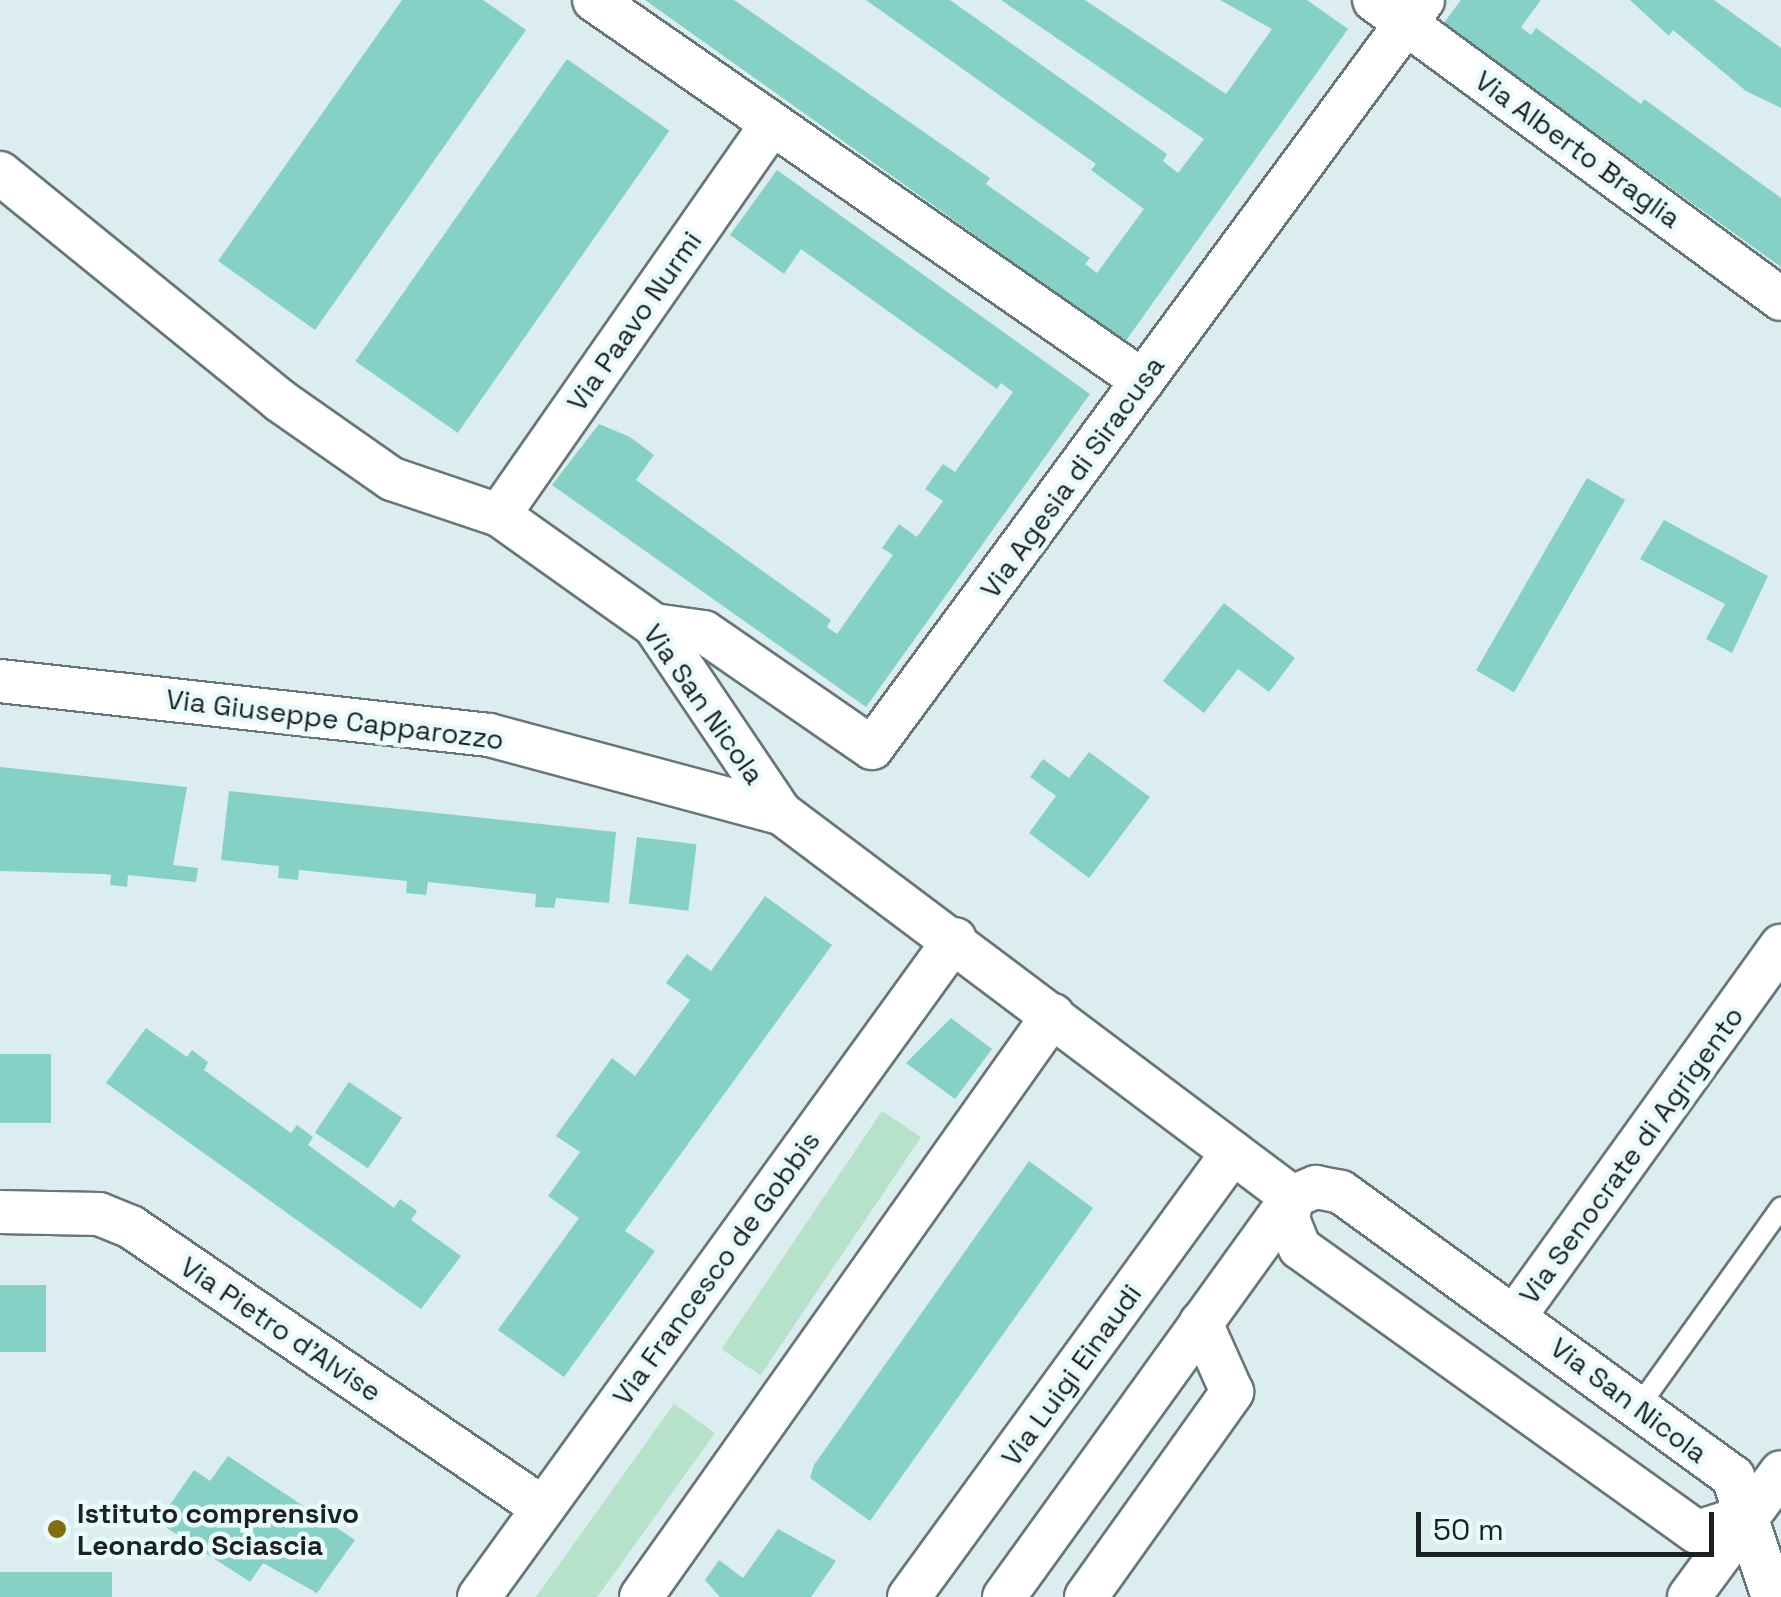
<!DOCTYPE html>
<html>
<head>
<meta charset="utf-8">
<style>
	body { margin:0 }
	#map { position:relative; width:1781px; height:1597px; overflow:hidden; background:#dcedef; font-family:"Space Grotesk",sans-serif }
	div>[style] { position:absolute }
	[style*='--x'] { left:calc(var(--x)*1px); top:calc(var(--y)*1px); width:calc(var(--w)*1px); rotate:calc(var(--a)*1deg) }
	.green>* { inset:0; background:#b5e2c9; transform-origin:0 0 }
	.building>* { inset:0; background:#85d1c5; transform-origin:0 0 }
	.roads { filter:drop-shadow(2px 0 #677678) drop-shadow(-2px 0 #677678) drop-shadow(0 2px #677678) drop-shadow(0 -2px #677678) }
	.lane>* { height:20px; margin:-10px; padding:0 10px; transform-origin:10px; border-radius:10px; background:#fff }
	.street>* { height:42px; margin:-21px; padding:0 21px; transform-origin:21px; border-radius:21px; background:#fff }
	.dots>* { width:28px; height:28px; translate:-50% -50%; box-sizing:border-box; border:5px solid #e9fafc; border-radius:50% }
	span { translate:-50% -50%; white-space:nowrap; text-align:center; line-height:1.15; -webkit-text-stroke:9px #e9fafc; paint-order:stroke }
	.street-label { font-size:28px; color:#1b2121 }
	.poi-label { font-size:28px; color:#1b2121; font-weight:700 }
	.left { translate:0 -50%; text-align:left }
	.scale { position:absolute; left:1416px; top:1512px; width:298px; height:45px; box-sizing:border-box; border:5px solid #1b2121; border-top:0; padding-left:12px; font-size:30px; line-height:35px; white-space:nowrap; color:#1b2121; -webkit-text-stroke:8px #e9fafc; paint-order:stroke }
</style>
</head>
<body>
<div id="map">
	<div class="green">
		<i style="left:882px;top:1111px;width:47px;height:287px;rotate:34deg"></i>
		<i style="clip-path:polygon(674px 1404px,715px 1433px,597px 1597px,536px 1597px)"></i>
	</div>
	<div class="building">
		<i style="clip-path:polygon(402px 0,483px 0,526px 30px,315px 330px,218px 261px)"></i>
		<i style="clip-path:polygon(645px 0,734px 0,990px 178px,986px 184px,1090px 258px,1085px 264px,1097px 273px,1144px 209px,1091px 170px,1096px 164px,866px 0,950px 0,1167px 154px,1163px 161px,1178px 173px,1204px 139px,1001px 0,1085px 0,1226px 94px,1272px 29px,1220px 0,1307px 0,1348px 29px,1125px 342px)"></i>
		<i style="clip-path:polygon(1461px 0,1541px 0,1521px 27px,1531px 35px,1536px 28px,1641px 104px,1644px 99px,1781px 198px,1781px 267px,1443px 24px)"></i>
		<i style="clip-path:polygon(1630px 0,1714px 0,1781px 48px,1781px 108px,1746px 91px,1673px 30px,1669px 36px)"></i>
		<i style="left:567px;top:59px;width:125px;height:369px;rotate:35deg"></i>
		<i style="clip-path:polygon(777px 170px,1090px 394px,866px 707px,552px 485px,599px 424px,630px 437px,654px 455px,636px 480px,831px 620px,827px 627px,837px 634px,893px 555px,882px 548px,899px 524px,917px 537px,943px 501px,925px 489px,943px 464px,955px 472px,1013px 392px,1001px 383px,997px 389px,801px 249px,784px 274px,730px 235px)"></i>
		<i style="left:1587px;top:478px;width:44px;height:222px;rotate:30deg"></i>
		<i style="clip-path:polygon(1664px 520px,1768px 576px,1732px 653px,1706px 639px,1725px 604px,1640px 559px)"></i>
		<i style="clip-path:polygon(1224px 603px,1295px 658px,1269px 692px,1238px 669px,1204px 713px,1163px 681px)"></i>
		<i style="clip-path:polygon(1089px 752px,1150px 797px,1089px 878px,1029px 833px,1056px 796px,1030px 777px,1043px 759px,1069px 778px)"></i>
		<i style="clip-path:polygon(0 767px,187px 787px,173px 865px,198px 868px,196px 882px,128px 875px,127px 887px,110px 885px,111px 875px,104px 874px,0 871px)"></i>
		<i style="clip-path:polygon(229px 791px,616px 832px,609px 903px,556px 898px,554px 908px,535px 907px,536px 894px,428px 882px,426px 895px,406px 893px,407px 881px,299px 870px,298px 880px,278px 878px,279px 866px,221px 860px)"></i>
		<i style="left:637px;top:837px;width:60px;height:67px;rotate:7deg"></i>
		<i style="clip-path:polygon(765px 896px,832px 945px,625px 1231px,655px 1251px,564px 1377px,498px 1330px,579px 1218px,548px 1196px,580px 1152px,556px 1136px,612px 1058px,635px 1076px,690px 1000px,666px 983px,687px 954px,711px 971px)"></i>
		<i style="clip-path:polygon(951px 1018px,992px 1049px,955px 1099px,906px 1063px)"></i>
		<i style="clip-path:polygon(146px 1028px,187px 1057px,192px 1050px,208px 1062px,204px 1070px,291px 1133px,297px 1125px,313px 1137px,308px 1145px,394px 1208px,400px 1199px,417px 1211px,411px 1220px,461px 1256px,421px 1309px,106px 1083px)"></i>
		<i style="left:0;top:1054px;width:51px;height:69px"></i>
		<i style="left:349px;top:1082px;width:64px;height:61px;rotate:34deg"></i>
		<i style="clip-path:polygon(1029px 1161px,1093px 1208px,870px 1521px,810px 1478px,814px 1465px)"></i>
		<i style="left:0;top:1285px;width:46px;height:67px"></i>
		<i style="clip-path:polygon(228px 1456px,355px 1540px,317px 1593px,263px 1563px,250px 1582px,158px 1522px,194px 1470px,210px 1481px)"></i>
		<i style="clip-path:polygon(778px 1529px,836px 1561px,811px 1597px,720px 1597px,705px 1580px,719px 1560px,743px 1578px)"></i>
		<i style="left:112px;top:1572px;width:25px;height:112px;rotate:90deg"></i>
	</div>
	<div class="roads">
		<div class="lane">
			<i style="--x:1639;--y:1406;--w:244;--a:-54.4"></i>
		</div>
		<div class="street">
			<i style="--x:594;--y:0;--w:668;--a:34.76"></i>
			<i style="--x:1374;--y:0;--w:505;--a:36.3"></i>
			<i style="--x:0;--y:173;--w:360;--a:39.1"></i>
			<i style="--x:279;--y:400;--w:138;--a:35"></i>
			<i style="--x:392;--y:479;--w:113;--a:18.6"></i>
			<i style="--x:499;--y:515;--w:190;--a:35.4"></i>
			<i style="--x:654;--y:625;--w:227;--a:56"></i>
			<i style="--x:781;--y:813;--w:639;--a:36.92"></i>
			<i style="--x:499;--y:515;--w:473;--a:-55.1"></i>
			<i style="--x:654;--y:625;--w:50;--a:8"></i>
			<i style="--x:704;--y:632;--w:204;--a:34.6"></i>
			<i style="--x:872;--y:748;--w:929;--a:-53.62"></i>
			<i style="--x:0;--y:681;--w:492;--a:6.3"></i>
			<i style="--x:489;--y:735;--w:302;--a:15"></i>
			<i style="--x:1292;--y:1197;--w:26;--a:-23"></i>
			<i style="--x:1316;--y:1187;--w:25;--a:11"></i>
			<i style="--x:1341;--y:1192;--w:485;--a:36"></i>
			<i style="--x:1733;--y:1477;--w:126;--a:71.6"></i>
			<i style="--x:1292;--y:1197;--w:22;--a:100"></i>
			<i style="--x:1288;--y:1219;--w:31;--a:68"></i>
			<i style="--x:1300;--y:1248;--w:488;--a:35.6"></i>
			<i style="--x:1697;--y:1532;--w:52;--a:-17.7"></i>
			<i style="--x:0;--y:1212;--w:99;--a:1.2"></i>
			<i style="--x:99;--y:1214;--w:35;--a:22"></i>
			<i style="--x:131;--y:1227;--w:497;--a:34.3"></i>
			<i style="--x:1515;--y:1316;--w:456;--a:-54.3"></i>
			<i style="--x:479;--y:1597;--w:812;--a:-54.12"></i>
			<i style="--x:641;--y:1597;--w:713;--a:-54.71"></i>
			<i style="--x:909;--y:1597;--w:550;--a:-53.94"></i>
			<i style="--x:1004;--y:1597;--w:493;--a:-54.2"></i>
			<i style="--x:1086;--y:1597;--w:252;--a:-54.5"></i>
			<i style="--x:1232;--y:1392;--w:76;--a:-114.2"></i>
			<i style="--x:1689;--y:1597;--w:155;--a:-53.6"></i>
		</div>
	</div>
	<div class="dots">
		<i style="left:57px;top:1529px;background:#846e0b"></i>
	</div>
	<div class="street-label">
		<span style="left:1578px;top:149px;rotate:36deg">Via Alberto Braglia</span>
		<span style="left:634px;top:321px;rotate:-55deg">Via Paavo Nurmi</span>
		<span style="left:1072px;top:477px;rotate:-54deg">Via Agesia di Siracusa</span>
		<span style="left:704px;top:704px;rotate:55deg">Via San Nicola</span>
		<span style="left:335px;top:719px;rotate:7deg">Via Giuseppe Capparozzo</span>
		<span style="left:1631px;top:1155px;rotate:-54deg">Via Senocrate di Agrigento</span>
		<span style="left:716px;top:1268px;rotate:-54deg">Via Francesco de Gobbis</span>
		<span style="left:281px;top:1329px;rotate:34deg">Via Pietro d'Alvise</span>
		<span style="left:1071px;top:1375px;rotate:-54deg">Via Luigi Einaudi</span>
		<span style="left:1629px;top:1400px;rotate:37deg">Via San Nicola</span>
	</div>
	<div class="poi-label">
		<span class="left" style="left:77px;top:1529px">Istituto comprensivo<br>Leonardo Sciascia</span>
	</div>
	<div class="scale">50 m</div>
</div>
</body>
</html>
